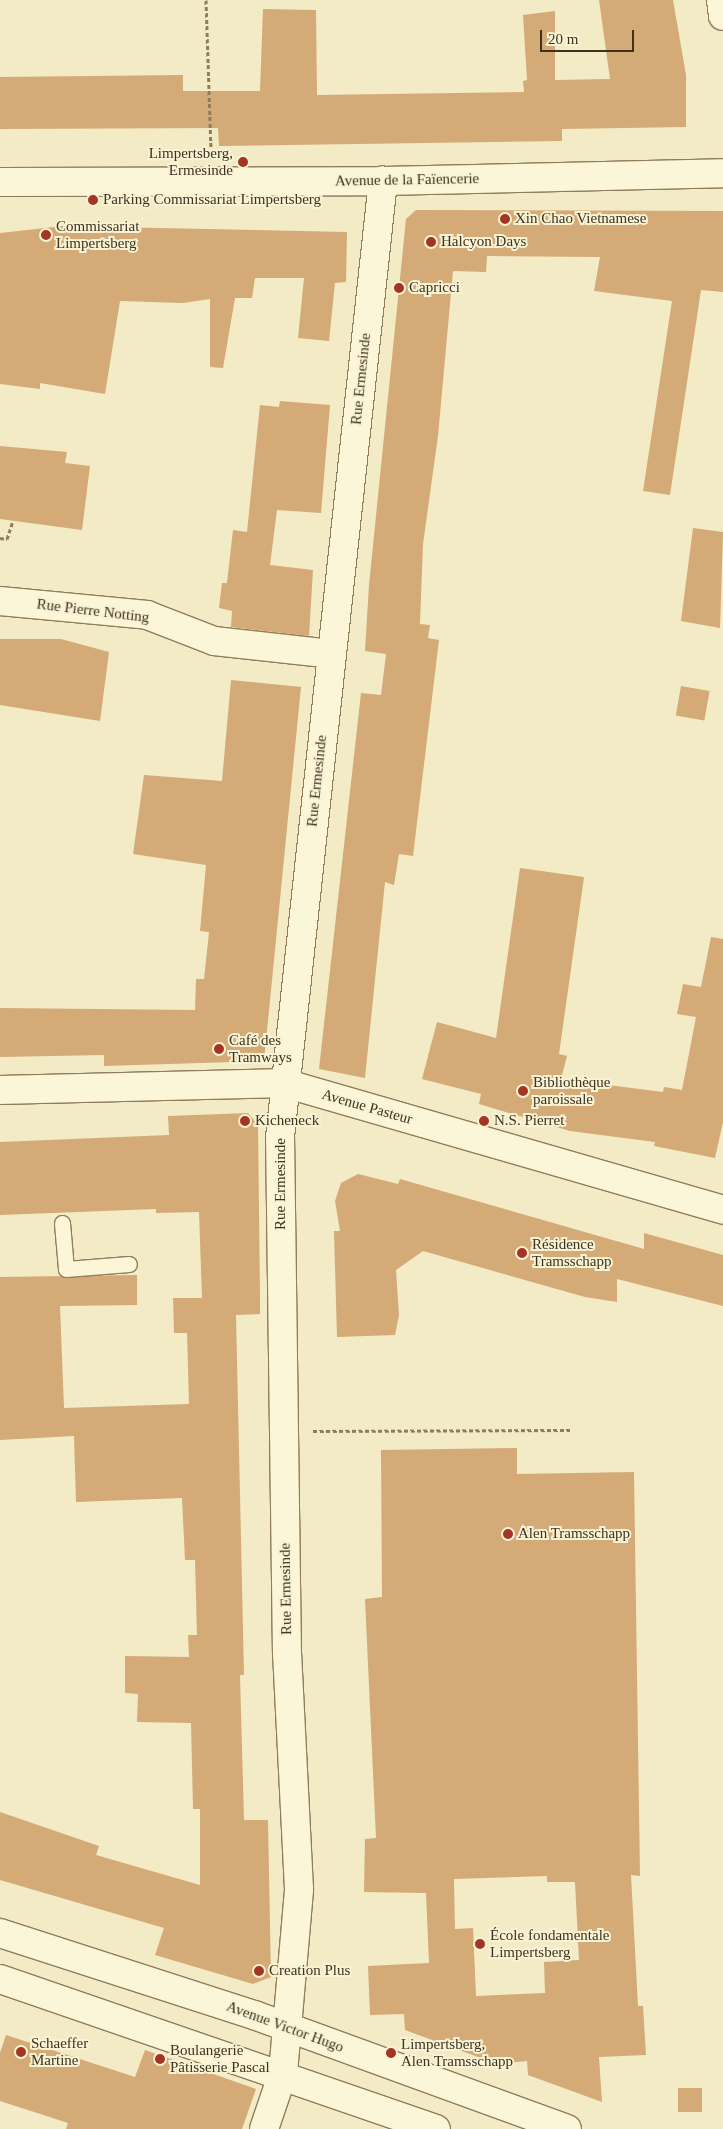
<!DOCTYPE html>
<html>
<head>
<meta charset="utf-8">
<style>
	body { margin:0 }
	#map { position:relative; width:723px; height:2129px; overflow:hidden; background:#f2ebc5; font-family:"Times New Roman",serif }
	div>[style] { position:absolute }
	[style*='--x'] { left:calc(var(--x)*1px); top:calc(var(--y)*1px); width:calc(var(--w)*1px); rotate:calc(var(--a)*1deg) }
	.building>* { inset:0; background:#d4aa77; transform-origin:0 0 }
	.path>* { height:3px; margin-top:-1.5px; transform-origin:0; background:repeating-linear-gradient(90deg,#8f7d59 0 4px,transparent 0 6.5px) }
	.roads { filter:drop-shadow(1px 0 #8f7d59) drop-shadow(-1px 0 #8f7d59) drop-shadow(0 1px #8f7d59) drop-shadow(0 -1px #8f7d59) }
	.service>* { height:15px; margin:-7.5px; padding:0 7.5px; transform-origin:7.5px; border-radius:7.5px; background:#fcf6d9 }
	.minor>* { height:28px; margin:-14px; padding:0 14px; transform-origin:14px; border-radius:14px; background:#fcf6d9 }
	.secondary>* { height:28px; margin:-14px; padding:0 14px; transform-origin:14px; border-radius:14px; background:#fcf6d9 }
	.dots>* { width:14px; height:14px; translate:-50% -50%; box-sizing:border-box; border:2px solid #f9f3d5; border-radius:50% }
	span { translate:-50% -50%; white-space:nowrap; text-align:center; line-height:1.15; -webkit-text-stroke:4px #f9f3d5; paint-order:stroke }
	.poi-label { font-size:15px; color:#3e321e }
	.right { translate:-100% -50%; text-align:right }
	.left { translate:0 -50%; text-align:left }
	.street-label { font-size:15px; color:#3e321e }
	.scale { position:absolute; left:540px; top:30px; width:94px; height:22px; box-sizing:border-box; border:2px solid #3e321e; border-top:0; padding-left:6px; font-size:15px; line-height:18px; white-space:nowrap; color:#3e321e; -webkit-text-stroke:4px #f9f3d5; paint-order:stroke }
</style>
</head>
<body>
<div id="map">
	<div class="building">
		<i style="clip-path:polygon(599px 0,673px 0,686px 75px,686px 127px,562px 129px,562px 141px,219px 146px,218px 128px,0 129px,0 77px,183px 75px,183px 91px,260px 91px,263px 9px,316px 10px,317px 95px,524px 92px,523px 81px,527px 80px,523px 15px,555px 11px,555px 80px,610px 79px)"></i>
		<i style="clip-path:polygon(416px 210px,723px 211px,723px 292px,701px 290px,670px 495px,643px 491px,672px 301px,594px 291px,600px 257px,487px 256px,486px 272px,453px 271px,438px 436px,423px 544px,420px 624px,430px 625px,428px 638px,439px 640px,413px 856px,399px 854px,394px 885px,385px 882px,365px 1078px,319px 1069px,361px 693px,381px 695px,386px 654px,365px 651px,369px 585px,406px 219px)"></i>
		<i style="clip-path:polygon(63px 226px,347px 232px,346px 282px,335px 283px,329px 341px,298px 338px,304px 278px,255px 278px,252px 298px,235px 298px,223px 368px,210px 367px,210px 299px,183px 303px,120px 301px,105px 394px,40px 383px,40px 389px,0 384px,0 233px)"></i>
		<i style="clip-path:polygon(280px 401px,330px 405px,321px 513px,277px 510px,270px 565px,313px 570px,309px 636px,231px 627px,232px 611px,219px 608px,222px 583px,227px 583px,233px 530px,247px 532px,260px 405px,279px 407px)"></i>
		<i style="clip-path:polygon(0 446px,67px 452px,65px 463px,90px 466px,82px 530px,0 519px)"></i>
		<i style="clip-path:polygon(693px 528px,723px 532px,720px 628px,681px 621px)"></i>
		<i style="clip-path:polygon(0 639px,61px 639px,109px 652px,100px 721px,0 705px)"></i>
		<i style="clip-path:polygon(231px 680px,301px 687px,264px 1061px,104px 1066px,104px 1055px,0 1057px,0 1008px,195px 1010px,196px 979px,204px 979px,209px 932px,200px 931px,206px 865px,133px 854px,144px 775px,222px 781px)"></i>
		<i style="left:681px;top:686px;width:29px;height:30px;rotate:10deg"></i>
		<i style="clip-path:polygon(520px 868px,584px 877px,559px 1054px,567px 1056px,561px 1079px,663px 1092px,664px 1087px,682px 1090px,696px 1017px,677px 1014px,683px 984px,701px 987px,711px 937px,723px 939px,723px 1122px,715px 1158px,654px 1146px,655px 1142px,570px 1131px,479px 1104px,481px 1094px,422px 1079px,437px 1022px,496px 1038px)"></i>
		<i style="clip-path:polygon(248px 1113px,258px 1125px,260px 1296px,260px 1314px,236px 1315px,244px 1675px,240px 1675px,244px 1820px,268px 1820px,271px 1977px,253px 1984px,155px 1955px,164px 1928px,0 1880px,0 1812px,99px 1846px,96px 1855px,200px 1885px,200px 1809px,193px 1809px,191px 1723px,137px 1722px,138px 1694px,125px 1693px,125px 1656px,189px 1657px,188px 1635px,197px 1635px,195px 1560px,185px 1560px,182px 1498px,76px 1502px,74px 1436px,0 1440px,0 1277px,137px 1275px,137px 1305px,60px 1306px,64px 1408px,189px 1404px,187px 1333px,174px 1333px,173px 1298px,202px 1298px,199px 1212px,156px 1213px,156px 1209px,0 1215px,0 1142px,169px 1135px,168px 1116px)"></i>
		<i style="clip-path:polygon(358px 1174px,398px 1184px,400px 1179px,644px 1249px,644px 1233px,723px 1255px,723px 1306px,617px 1279px,617px 1302px,585px 1297px,423px 1251px,396px 1270px,399px 1315px,395px 1335px,337px 1337px,334px 1231px,340px 1231px,335px 1201px,341px 1183px)"></i>
		<i style="clip-path:polygon(evenodd,517px 1448px,517px 1474px,634px 1472px,640px 1876px,631px 1875px,638px 2006px,643px 2006px,646px 2055px,599px 2057px,602px 2102px,528px 2075px,527px 2061px,497px 2064px,405px 2030px,404px 2014px,370px 2015px,368px 1966px,429px 1963px,426px 1893px,364px 1892px,365px 1839px,376px 1838px,365px 1599px,382px 1597px,381px 1450px,517px 1448px,547px 1876px,547px 1882px,575px 1882px,579px 1960px,544px 1962px,545px 1993px,476px 1996px,473px 1928px,455px 1929px,454px 1879px,547px 1876px)"></i>
		<i style="clip-path:polygon(6px 2035px,135px 2077px,145px 2050px,256px 2089px,242px 2129px,66px 2129px,68px 2123px,0 2101px,0 2053px)"></i>
		<i style="left:678px;top:2088px;width:24px;height:24px"></i>
	</div>
	<div class="path">
		<i style="--x:206;--y:0;--w:152;--a:88.1"></i>
		<i style="--x:0;--y:538;--w:7;--a:8"></i>
		<i style="--x:7;--y:539;--w:19;--a:-72"></i>
		<i style="--x:313;--y:1431;--w:257;--a:-0.2"></i>
	</div>
	<div class="roads">
		<div class="service">
			<i style="--x:62;--y:1223;--w:46;--a:85"></i>
			<i style="--x:66;--y:1269;--w:63;--a:-4.5"></i>
		</div>
		<div class="minor">
			<i style="--x:721;--y:0;--w:16;--a:83"></i>
			<i style="--x:0;--y:601;--w:148;--a:5.4"></i>
			<i style="--x:147;--y:615;--w:72;--a:21.2"></i>
			<i style="--x:214;--y:641;--w:118;--a:6.3"></i>
			<i style="--x:0;--y:1090;--w:284;--a:-1.4"></i>
			<i style="--x:284;--y:1083;--w:457;--a:16.1"></i>
			<i style="--x:0;--y:1933;--w:267;--a:17.9"></i>
			<i style="--x:254;--y:2015;--w:333;--a:20"></i>
			<i style="--x:0;--y:1979;--w:461;--a:19"></i>
			<i style="--x:264;--y:2129;--w:59;--a:-71.3"></i>
			<i style="--x:283;--y:2073;--w:185;--a:-85"></i>
			<i style="--x:299;--y:1889;--w:234;--a:-92.9"></i>
			<i style="--x:287;--y:1655;--w:518;--a:-90.77"></i>
			<i style="--x:280;--y:1137;--w:962;--a:-83.85"></i>
		</div>
		<div class="secondary">
			<i style="--x:0;--y:182;--w:383;--a:-0.1"></i>
			<i style="--x:383;--y:181;--w:340;--a:-1.3"></i>
		</div>
	</div>
	<div class="dots">
		<i style="left:243px;top:162px;background:#a43423"></i>
		<i style="left:93px;top:200px;background:#a43423"></i>
		<i style="left:505px;top:219px;background:#a43423"></i>
		<i style="left:46px;top:235px;background:#a43423"></i>
		<i style="left:431px;top:242px;background:#a43423"></i>
		<i style="left:399px;top:288px;background:#a43423"></i>
		<i style="left:219px;top:1049px;background:#a43423"></i>
		<i style="left:523px;top:1091px;background:#a43423"></i>
		<i style="left:245px;top:1121px;background:#a43423"></i>
		<i style="left:484px;top:1121px;background:#a43423"></i>
		<i style="left:522px;top:1253px;background:#a43423"></i>
		<i style="left:508px;top:1534px;background:#a43423"></i>
		<i style="left:480px;top:1944px;background:#a43423"></i>
		<i style="left:259px;top:1971px;background:#a43423"></i>
		<i style="left:21px;top:2052px;background:#a43423"></i>
		<i style="left:391px;top:2053px;background:#a43423"></i>
		<i style="left:160px;top:2059px;background:#a43423"></i>
	</div>
	<div class="poi-label">
		<span class="right" style="left:233px;top:162px">Limpertsberg,<br>Ermesinde</span>
		<span class="left" style="left:103px;top:200px">Parking Commissariat Limpertsberg</span>
		<span class="left" style="left:515px;top:219px">Xin Chao Vietnamese</span>
		<span class="left" style="left:56px;top:235px">Commissariat<br>Limpertsberg</span>
		<span class="left" style="left:441px;top:242px">Halcyon Days</span>
		<span class="left" style="left:409px;top:288px">Capricci</span>
		<span class="left" style="left:229px;top:1049px">Café des<br>Tramways</span>
		<span class="left" style="left:533px;top:1091px">Bibliothèque<br>paroissale</span>
		<span class="left" style="left:255px;top:1121px">Kicheneck</span>
		<span class="left" style="left:494px;top:1121px">N.S. Pierret</span>
		<span class="left" style="left:532px;top:1253px">Résidence<br>Tramsschapp</span>
		<span class="left" style="left:518px;top:1534px">Alen Tramsschapp</span>
		<span class="left" style="left:490px;top:1944px">École fondamentale<br>Limpertsberg</span>
		<span class="left" style="left:269px;top:1971px">Creation Plus</span>
		<span class="left" style="left:31px;top:2052px">Schaeffer<br>Martine</span>
		<span class="left" style="left:401px;top:2053px">Limpertsberg,<br>Alen Tramsschapp</span>
		<span class="left" style="left:170px;top:2059px">Boulangerie<br>Pâtisserie Pascal</span>
	</div>
	<div class="street-label">
		<span style="left:407px;top:180px;rotate:-1deg">Avenue de la Faïencerie</span>
		<span style="left:361px;top:379px;rotate:-84deg">Rue Ermesinde</span>
		<span style="left:93px;top:611px;rotate:7deg">Rue Pierre Notting</span>
		<span style="left:317px;top:781px;rotate:-84deg">Rue Ermesinde</span>
		<span style="left:367px;top:1107px;rotate:16deg">Avenue Pasteur</span>
		<span style="left:281px;top:1184px;rotate:-90deg">Rue Ermesinde</span>
		<span style="left:286px;top:1589px;rotate:-91deg">Rue Ermesinde</span>
		<span style="left:285px;top:2027px;rotate:20deg">Avenue Victor Hugo</span>
	</div>
	<div class="scale">20 m</div>
</div>
</body>
</html>
